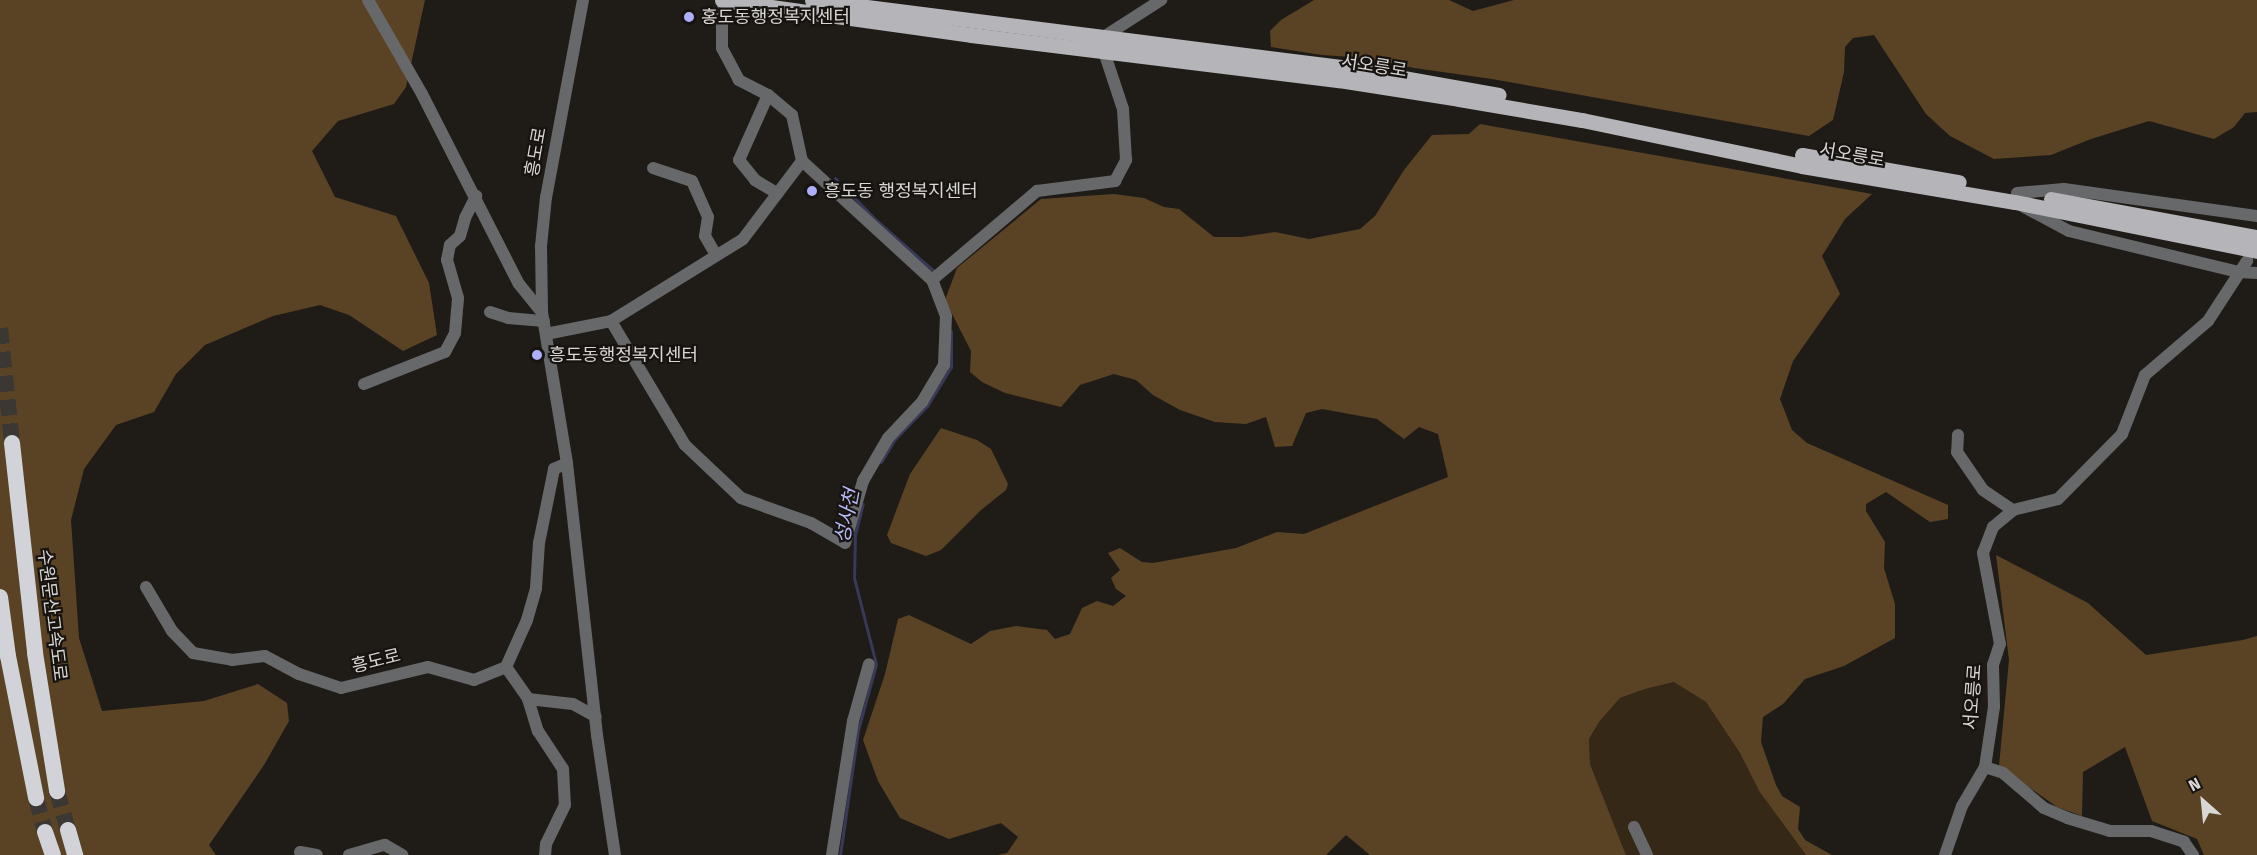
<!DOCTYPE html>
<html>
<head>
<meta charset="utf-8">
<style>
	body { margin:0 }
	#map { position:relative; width:2257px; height:855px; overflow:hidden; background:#1f1c18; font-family:"Fira Sans","Noto Sans KR",sans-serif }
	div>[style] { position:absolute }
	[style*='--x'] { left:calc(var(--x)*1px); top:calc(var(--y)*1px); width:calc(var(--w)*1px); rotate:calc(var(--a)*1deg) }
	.green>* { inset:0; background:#352816 }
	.forest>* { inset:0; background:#5a4324 }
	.stream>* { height:3px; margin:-1.5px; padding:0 1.5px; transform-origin:1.5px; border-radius:1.5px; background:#383859 }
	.highway-tunnel>* { height:16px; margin-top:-8px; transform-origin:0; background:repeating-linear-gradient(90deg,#3b3834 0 16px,transparent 0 24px) }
	.minor>* { height:12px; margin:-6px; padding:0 6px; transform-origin:6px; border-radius:6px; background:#67686a }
	.major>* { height:15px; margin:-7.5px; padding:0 7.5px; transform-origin:7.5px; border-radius:7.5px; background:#b4b4b9 }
	.highway>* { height:16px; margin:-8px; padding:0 8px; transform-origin:8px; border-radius:8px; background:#d2d3d9 }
	.dots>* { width:16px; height:16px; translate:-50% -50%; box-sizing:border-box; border:3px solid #161310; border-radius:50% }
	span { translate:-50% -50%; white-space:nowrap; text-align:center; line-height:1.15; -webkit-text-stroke:4.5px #161310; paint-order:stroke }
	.poi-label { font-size:18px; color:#d9d7d4 }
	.left { translate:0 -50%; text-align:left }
	.street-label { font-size:18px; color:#d9d7d4 }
	.water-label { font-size:20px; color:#b5b8f5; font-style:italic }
	.north { position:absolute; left:2173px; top:771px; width:60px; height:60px; -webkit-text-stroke:4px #161310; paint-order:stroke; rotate:333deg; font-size:16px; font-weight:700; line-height:24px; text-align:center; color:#d9d7d4 }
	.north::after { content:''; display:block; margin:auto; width:21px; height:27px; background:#d9d7d4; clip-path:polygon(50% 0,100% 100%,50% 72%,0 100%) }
</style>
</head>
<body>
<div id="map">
	<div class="green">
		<i style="clip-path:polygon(1675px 682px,1706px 702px,1740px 753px,1759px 791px,1806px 855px,1626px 855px,1590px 764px,1589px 739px,1599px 722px,1620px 698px,1645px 689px)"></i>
	</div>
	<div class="forest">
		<i style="clip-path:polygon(0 0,425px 0,406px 87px,394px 104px,338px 121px,312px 151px,335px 197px,396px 216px,429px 283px,437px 335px,403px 351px,349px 315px,320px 305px,273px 316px,205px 345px,176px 374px,154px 412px,116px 425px,84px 469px,71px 520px,79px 638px,102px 711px,204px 701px,258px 684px,287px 703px,289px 721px,264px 765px,209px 845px,216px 855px,0 855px)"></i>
		<i style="clip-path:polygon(1314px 0,1449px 0,1473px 11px,1514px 0,2257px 0,2257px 112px,2245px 113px,2234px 127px,2214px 139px,2149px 121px,2091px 139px,2051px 155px,1994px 159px,1950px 136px,1926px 114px,1874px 35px,1853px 38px,1845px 47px,1844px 72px,1833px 120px,1809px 136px,1492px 79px,1414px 68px,1366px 58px,1322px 55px,1271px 47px,1270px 31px,1281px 20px)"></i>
		<i style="clip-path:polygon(1480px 124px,1872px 194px,1845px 219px,1822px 256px,1840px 294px,1793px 361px,1780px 399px,1792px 430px,1807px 443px,1948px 505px,1948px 519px,1930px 522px,1886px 492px,1866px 504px,1866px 511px,1885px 542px,1884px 568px,1895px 604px,1895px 638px,1844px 666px,1805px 679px,1783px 704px,1763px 717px,1761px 742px,1776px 785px,1782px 796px,1800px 807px,1798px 829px,1805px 840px,1832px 855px,1806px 855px,1759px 791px,1740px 753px,1706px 702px,1674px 682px,1645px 689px,1620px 698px,1599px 722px,1589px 739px,1590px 764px,1626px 855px,1370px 855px,1346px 835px,1326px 855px,997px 855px,1007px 853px,1018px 837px,1001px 823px,949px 839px,900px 818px,878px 781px,863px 740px,885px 674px,898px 619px,909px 615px,971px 644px,990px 631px,1016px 626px,1047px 630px,1055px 639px,1070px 634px,1082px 608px,1097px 601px,1113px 606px,1126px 596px,1116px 589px,1111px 578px,1120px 570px,1108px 553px,1120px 548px,1142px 562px,1153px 563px,1236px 548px,1277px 532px,1304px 534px,1448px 477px,1438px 434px,1419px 427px,1404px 439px,1377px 419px,1322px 409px,1306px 413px,1292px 446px,1275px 447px,1266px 417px,1246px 424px,1215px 422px,1180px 410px,1153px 395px,1136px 380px,1114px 374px,1080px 385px,1061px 407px,1005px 393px,982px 382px,970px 372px,971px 351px,945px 300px,957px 268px,1041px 199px,1114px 194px,1144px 198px,1164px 207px,1179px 209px,1214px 237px,1242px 237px,1275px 232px,1309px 239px,1360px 229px,1375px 216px,1404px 170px,1432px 135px,1469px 134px)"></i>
		<i style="clip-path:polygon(941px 428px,977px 440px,991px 449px,1008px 484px,1006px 490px,981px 510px,941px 550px,926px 556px,891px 543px,887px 535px,910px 474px)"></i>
		<i style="clip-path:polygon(1996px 555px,2088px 603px,2146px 655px,2243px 640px,2257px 636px,2257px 855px,2204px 855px,2197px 839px,2152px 821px,2125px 747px,2083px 772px,2082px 816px,2057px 807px,1999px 766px,2009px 660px)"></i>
	</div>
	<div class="stream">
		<i style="--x:835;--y:178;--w:60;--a:45.7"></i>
		<i style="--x:877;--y:221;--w:79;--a:41.4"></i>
		<i style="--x:881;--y:462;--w:26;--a:-59"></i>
		<i style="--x:894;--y:440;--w:47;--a:-45.9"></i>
		<i style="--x:927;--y:406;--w:46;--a:-58.4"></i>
		<i style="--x:951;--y:367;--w:36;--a:-90"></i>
		<i style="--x:840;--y:855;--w:126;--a:-81.8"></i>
		<i style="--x:858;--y:730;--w:68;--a:-74.7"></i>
		<i style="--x:876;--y:664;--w:89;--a:-104.3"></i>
		<i style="--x:854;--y:578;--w:43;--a:-88.7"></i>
		<i style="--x:855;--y:535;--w:32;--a:-76"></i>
	</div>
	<div class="highway-tunnel">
		<i style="--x:0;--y:328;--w:116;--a:84"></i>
		<i style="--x:57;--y:791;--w:41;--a:74.2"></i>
		<i style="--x:36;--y:798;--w:35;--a:75"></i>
	</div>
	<div class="minor">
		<i style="--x:368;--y:0;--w:108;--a:60.1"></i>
		<i style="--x:422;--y:94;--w:213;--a:63"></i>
		<i style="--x:519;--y:284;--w:36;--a:51"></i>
		<i style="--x:583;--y:0;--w:200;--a:100.6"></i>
		<i style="--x:546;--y:197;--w:49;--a:95.8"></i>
		<i style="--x:541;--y:246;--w:66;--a:89.1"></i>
		<i style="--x:542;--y:312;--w:153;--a:80.6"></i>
		<i style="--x:567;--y:463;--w:274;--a:83.7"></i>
		<i style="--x:597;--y:735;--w:121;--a:81.5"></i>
		<i style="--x:1105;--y:36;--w:67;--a:-32.7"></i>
		<i style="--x:768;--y:95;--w:71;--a:114"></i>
		<i style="--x:739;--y:160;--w:26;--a:51"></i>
		<i style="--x:755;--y:180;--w:26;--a:31"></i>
		<i style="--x:653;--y:168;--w:41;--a:18.4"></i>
		<i style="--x:692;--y:181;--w:39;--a:66"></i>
		<i style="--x:708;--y:217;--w:19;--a:99"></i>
		<i style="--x:705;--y:236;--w:22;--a:60"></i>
		<i style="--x:2017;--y:193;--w:47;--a:-4.9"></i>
		<i style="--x:2064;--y:189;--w:195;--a:8"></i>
		<i style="--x:2024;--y:207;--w:51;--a:28.1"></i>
		<i style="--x:2069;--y:231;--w:175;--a:13.6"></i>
		<i style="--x:2239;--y:272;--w:18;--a:3"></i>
		<i style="--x:932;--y:280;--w:138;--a:-40.3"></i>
		<i style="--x:1037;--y:191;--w:79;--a:-7.3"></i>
		<i style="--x:1115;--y:181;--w:24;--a:-62"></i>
		<i style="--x:1126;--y:160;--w:51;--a:-93.4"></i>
		<i style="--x:1123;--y:109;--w:63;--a:-108.4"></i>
		<i style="--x:490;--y:312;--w:19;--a:18"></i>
		<i style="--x:508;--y:318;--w:36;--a:5"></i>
		<i style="--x:611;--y:321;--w:144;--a:59.2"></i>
		<i style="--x:685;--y:445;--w:77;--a:43.4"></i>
		<i style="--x:741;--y:498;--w:74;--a:19.7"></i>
		<i style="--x:811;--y:523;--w:39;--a:30"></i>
		<i style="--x:845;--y:543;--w:65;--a:-73.8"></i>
		<i style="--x:863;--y:481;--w:50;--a:-59.8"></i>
		<i style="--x:888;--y:438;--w:50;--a:-46.6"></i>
		<i style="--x:922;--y:402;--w:43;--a:-59.3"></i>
		<i style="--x:944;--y:365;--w:49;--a:-87.7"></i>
		<i style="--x:946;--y:316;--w:39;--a:-111"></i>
		<i style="--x:932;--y:280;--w:176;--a:-137.5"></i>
		<i style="--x:546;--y:334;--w:66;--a:-11.3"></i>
		<i style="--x:611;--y:321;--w:155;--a:-31.8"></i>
		<i style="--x:743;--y:239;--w:98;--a:-52.9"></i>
		<i style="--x:802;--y:161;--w:47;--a:-102.3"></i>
		<i style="--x:792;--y:115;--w:31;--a:-140"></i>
		<i style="--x:768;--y:95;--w:33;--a:-153"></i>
		<i style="--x:739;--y:80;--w:36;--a:-118"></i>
		<i style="--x:722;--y:48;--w:38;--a:-90"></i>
		<i style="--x:364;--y:384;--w:87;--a:-21.6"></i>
		<i style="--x:445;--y:352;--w:21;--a:-62"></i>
		<i style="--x:455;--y:333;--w:35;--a:-85"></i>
		<i style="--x:458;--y:298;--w:40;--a:-106"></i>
		<i style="--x:447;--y:260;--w:15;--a:-79"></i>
		<i style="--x:450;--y:245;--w:13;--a:-42"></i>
		<i style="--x:460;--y:236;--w:19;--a:-74"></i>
		<i style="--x:465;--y:218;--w:25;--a:-63"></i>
		<i style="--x:1958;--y:435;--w:17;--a:93"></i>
		<i style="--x:1957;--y:452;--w:46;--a:55.6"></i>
		<i style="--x:1983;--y:490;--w:36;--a:34"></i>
		<i style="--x:146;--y:587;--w:51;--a:59.4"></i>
		<i style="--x:172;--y:631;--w:30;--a:46"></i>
		<i style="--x:193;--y:653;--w:40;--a:10"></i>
		<i style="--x:232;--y:660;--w:33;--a:-7"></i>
		<i style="--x:265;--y:656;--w:38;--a:28"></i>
		<i style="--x:299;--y:674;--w:44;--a:18.4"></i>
		<i style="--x:341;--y:688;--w:89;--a:-13.6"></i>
		<i style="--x:428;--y:667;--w:48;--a:15.8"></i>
		<i style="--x:474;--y:680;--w:35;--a:-22"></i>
		<i style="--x:506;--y:667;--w:39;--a:55"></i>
		<i style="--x:528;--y:699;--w:34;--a:73"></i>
		<i style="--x:538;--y:731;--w:45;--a:56.7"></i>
		<i style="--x:563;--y:769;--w:36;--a:87"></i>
		<i style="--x:565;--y:805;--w:43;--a:116"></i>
		<i style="--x:546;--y:844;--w:11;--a:95"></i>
		<i style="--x:506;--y:667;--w:51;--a:-65.9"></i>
		<i style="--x:527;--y:620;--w:33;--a:-74"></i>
		<i style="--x:536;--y:588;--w:45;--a:-86.2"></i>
		<i style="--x:539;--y:543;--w:76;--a:-78.5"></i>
		<i style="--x:554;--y:469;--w:14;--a:-25"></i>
		<i style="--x:528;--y:699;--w:45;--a:6.3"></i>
		<i style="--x:573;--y:704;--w:26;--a:29"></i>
		<i style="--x:1985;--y:767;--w:19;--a:18"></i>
		<i style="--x:2003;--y:773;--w:54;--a:40.5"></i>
		<i style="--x:2044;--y:808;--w:25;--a:23"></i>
		<i style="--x:2067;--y:818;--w:45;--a:16.8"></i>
		<i style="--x:2110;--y:831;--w:41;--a:0"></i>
		<i style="--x:2151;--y:831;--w:35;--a:18"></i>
		<i style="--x:2184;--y:842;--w:16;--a:55"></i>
		<i style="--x:1634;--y:827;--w:31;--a:65"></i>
		<i style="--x:300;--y:852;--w:17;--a:10"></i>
		<i style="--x:349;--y:855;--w:37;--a:-16"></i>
		<i style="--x:385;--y:845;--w:20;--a:30"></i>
		<i style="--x:832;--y:855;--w:136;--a:-81.1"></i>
		<i style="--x:853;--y:721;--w:59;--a:-74.3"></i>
		<i style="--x:1945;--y:855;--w:52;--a:-70.9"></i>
		<i style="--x:1962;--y:806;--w:45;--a:-59.5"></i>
		<i style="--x:1985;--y:767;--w:61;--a:-81.5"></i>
		<i style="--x:1994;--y:707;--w:42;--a:-91.4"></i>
		<i style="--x:1993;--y:665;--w:22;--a:-72"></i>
		<i style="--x:2000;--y:644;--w:93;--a:-100.6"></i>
		<i style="--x:1983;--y:553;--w:28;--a:-69"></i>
		<i style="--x:1993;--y:527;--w:26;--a:-40"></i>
		<i style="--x:2013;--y:510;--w:46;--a:-13.7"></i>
		<i style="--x:2058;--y:499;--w:91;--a:-45.4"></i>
		<i style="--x:2122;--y:434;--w:63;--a:-68.7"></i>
		<i style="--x:2145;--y:375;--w:83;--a:-40.6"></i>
		<i style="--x:2208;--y:321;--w:72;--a:-57"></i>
	</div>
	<div class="major">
		<i style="--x:722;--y:0;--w:251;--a:8"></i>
		<i style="--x:971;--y:35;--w:371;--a:7"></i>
		<i style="--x:1339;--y:80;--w:121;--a:9"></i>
		<i style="--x:1459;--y:99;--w:125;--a:9.7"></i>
		<i style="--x:1582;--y:120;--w:225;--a:11.8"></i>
		<i style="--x:1802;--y:166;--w:216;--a:9.6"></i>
		<i style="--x:2015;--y:202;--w:247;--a:11.4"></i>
		<i style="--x:812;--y:0;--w:533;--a:7.22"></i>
		<i style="--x:1341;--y:67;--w:160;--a:10"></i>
		<i style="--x:1802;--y:155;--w:159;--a:9.8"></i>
		<i style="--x:2051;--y:199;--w:209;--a:10.5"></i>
	</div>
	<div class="highway">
		<i style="--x:12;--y:443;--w:211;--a:83.7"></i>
		<i style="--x:35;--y:653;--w:140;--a:80.9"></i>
		<i style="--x:0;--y:597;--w:60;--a:82.3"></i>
		<i style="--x:8;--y:656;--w:145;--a:78.8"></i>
		<i style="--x:68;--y:830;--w:26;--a:74"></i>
		<i style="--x:45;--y:832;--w:24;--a:71"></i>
	</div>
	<div class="dots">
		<i style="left:689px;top:17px;background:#adaffb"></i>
		<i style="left:812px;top:191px;background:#adaffb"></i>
		<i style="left:537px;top:355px;background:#adaffb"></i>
	</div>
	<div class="poi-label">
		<span class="left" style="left:701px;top:17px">홍도동행정복지센터</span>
		<span class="left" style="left:824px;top:191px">흥도동 행정복지센터</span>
		<span class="left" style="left:549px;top:355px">흥도동행정복지센터</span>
	</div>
	<div class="street-label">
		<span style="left:1374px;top:66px;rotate:9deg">서오릉로</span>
		<span style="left:536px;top:152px;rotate:-80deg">흥도로</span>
		<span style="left:1852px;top:155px;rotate:10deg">서오릉로</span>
		<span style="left:52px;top:615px;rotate:83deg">수원문산고속도로</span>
		<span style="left:376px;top:661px;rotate:-14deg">흥도로</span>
		<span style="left:1973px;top:697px;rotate:-86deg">서오릉로</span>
	</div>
	<div class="water-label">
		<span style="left:847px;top:516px;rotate:-79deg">성사천</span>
	</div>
	<div class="north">N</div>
</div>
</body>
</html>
